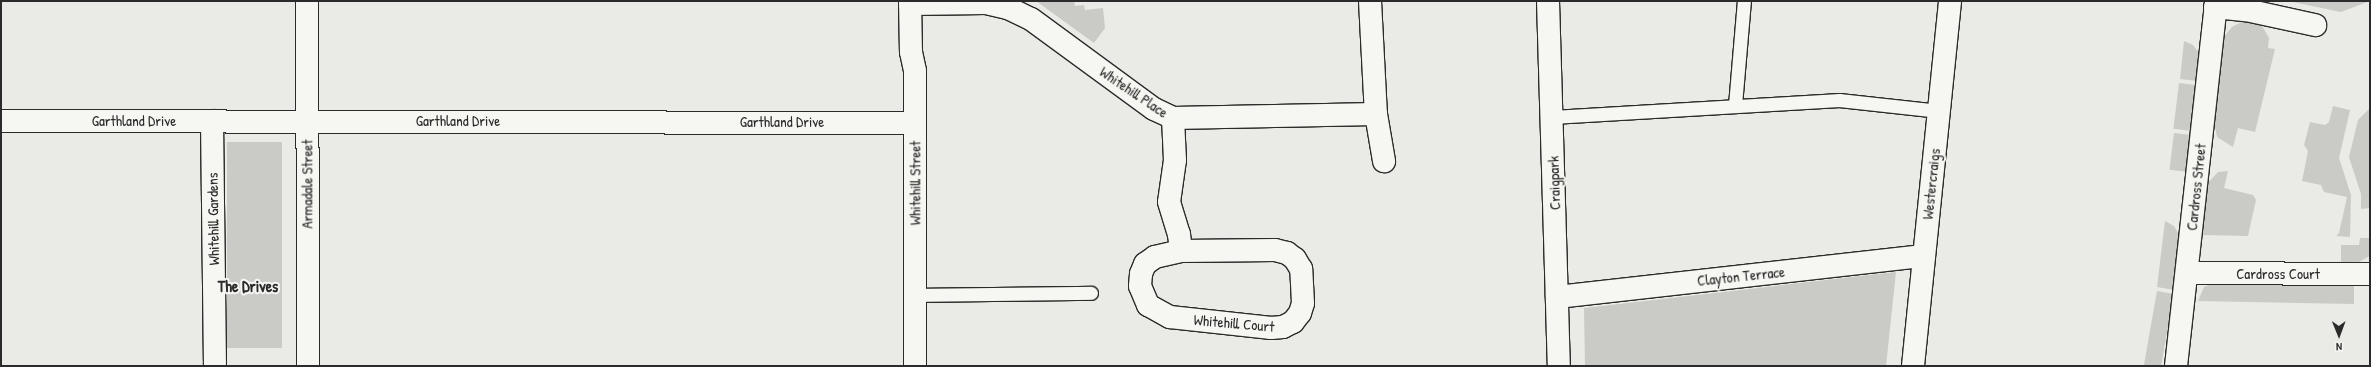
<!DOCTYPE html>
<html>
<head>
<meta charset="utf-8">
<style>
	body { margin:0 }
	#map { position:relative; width:2371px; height:367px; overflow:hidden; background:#eaeae6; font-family:"Patrick Hand",sans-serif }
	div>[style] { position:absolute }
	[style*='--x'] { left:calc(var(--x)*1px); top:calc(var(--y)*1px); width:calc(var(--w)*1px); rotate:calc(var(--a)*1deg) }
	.green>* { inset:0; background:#cacac7; transform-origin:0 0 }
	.roads { filter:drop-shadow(1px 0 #2b2b2b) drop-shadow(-1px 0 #2b2b2b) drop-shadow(0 1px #2b2b2b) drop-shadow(0 -1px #2b2b2b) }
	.service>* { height:13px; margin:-6.5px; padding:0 6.5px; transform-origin:6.5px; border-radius:6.5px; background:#f6f6f2 }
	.minor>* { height:22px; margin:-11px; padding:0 11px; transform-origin:11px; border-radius:11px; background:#f6f6f2 }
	span { translate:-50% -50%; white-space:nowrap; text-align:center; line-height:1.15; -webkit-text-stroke:4px #f6f6f2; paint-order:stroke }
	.street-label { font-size:15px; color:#2b2b2b }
	.neighbourhood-label { font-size:16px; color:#2b2b2b; font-weight:700 }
	.frame { position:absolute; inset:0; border:2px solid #2b2b2b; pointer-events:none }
	.north { position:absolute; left:2319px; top:315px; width:40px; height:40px; -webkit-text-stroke:3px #f6f6f2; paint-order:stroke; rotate:179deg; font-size:11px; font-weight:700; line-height:16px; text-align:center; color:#2b2b2b }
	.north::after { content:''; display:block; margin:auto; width:14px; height:18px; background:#2b2b2b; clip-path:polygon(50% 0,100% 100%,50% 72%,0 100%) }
</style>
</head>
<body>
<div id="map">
	<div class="green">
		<i style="clip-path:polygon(1036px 1px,1074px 1px,1075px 6px,1084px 5px,1085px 10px,1103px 8px,1105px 28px,1094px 43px)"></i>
		<i style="clip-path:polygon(2288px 1px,2370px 1px,2341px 12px)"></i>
		<i style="clip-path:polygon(2245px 20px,2262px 26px,2269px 38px,2268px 48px,2275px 49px,2255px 132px,2238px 128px,2233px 147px,2217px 137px,2214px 122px,2223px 38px,2232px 27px)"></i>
		<i style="clip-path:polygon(2184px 41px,2193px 45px,2199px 53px,2197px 81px,2180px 79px)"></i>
		<i style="left:2179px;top:83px;width:17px;height:46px;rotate:7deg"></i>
		<i style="clip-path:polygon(2333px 106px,2350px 110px,2339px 158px,2351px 195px,2350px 237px,2336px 236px,2339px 233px,2347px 197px,2324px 192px,2321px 185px,2302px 181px,2308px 151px,2304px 145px,2310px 122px,2325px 125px,2329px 122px)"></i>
		<i style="clip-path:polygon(2370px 108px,2370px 208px,2361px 209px,2361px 194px,2349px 157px,2358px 120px)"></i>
		<i style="left:2174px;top:133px;width:17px;height:37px;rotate:7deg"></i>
		<i style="left:282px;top:142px;width:206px;height:55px;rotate:90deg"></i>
		<i style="clip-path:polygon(2228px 171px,2224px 188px,2253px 195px,2256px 200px,2248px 236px,2202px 235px,2207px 184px,2218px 172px)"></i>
		<i style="clip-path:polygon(2165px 221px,2174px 226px,2179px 235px,2174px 290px,2157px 287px)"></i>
		<i style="clip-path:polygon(2360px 238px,2370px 238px,2370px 256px,2357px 263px,2341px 263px,2341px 245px,2359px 245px)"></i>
		<i style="clip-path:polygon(1896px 272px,1886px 366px,1585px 366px,1584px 308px)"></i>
		<i style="clip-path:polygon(2211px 284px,2354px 285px,2354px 304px,2198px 301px,2204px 287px)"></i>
		<i style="left:2157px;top:291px;width:17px;height:76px;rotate:10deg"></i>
	</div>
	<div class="roads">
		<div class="service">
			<i style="--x:1735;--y:105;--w:104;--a:-85.1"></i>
			<i style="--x:1552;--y:117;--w:288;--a:-3.4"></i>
			<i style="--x:1839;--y:100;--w:101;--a:6.3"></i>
			<i style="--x:915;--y:295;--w:176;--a:-0.7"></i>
		</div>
		<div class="minor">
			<i style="--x:307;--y:1;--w:365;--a:89.8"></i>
			<i style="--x:910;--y:1;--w:51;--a:88.9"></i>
			<i style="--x:911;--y:52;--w:19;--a:78"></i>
			<i style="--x:915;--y:71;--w:295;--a:90"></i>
			<i style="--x:1370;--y:1;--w:113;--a:87"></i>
			<i style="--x:1376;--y:114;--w:48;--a:80.3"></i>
			<i style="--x:1548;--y:1;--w:365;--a:88.3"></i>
			<i style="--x:910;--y:4;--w:76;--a:-0.8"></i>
			<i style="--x:986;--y:3;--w:23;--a:13"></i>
			<i style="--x:1008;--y:8;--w:25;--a:26"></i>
			<i style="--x:1031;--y:19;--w:152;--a:36.2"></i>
			<i style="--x:1154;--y:109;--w:21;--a:25"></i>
			<i style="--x:1173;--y:118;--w:203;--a:-1.1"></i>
			<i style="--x:2215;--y:7;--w:31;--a:6"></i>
			<i style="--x:2246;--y:10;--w:71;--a:12.3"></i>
			<i style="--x:1173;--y:118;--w:42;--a:87.3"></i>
			<i style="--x:1175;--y:160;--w:42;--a:98.1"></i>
			<i style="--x:1169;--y:202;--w:34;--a:73"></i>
			<i style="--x:1179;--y:234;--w:17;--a:83"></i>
			<i style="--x:1181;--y:251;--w:27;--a:167"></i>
			<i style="--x:1155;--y:257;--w:12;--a:145"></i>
			<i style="--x:1145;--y:264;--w:11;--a:112"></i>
			<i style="--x:1141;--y:274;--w:12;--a:95"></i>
			<i style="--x:1140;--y:286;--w:21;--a:67"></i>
			<i style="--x:1148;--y:305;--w:25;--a:29"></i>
			<i style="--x:1170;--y:317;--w:102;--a:6.2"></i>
			<i style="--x:1271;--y:328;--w:12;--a:-5"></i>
			<i style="--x:1283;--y:327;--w:11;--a:-27"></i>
			<i style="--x:1293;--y:322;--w:11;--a:-52"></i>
			<i style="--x:1300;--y:313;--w:10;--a:-73"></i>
			<i style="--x:1303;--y:303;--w:34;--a:-93"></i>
			<i style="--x:1301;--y:269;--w:12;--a:-121"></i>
			<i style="--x:1295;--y:259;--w:10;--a:-143"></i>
			<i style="--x:1287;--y:253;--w:12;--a:-166"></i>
			<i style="--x:1275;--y:250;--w:94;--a:179.4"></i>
			<i style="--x:1;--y:121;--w:914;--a:0.13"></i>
			<i style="--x:212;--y:121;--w:245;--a:89.3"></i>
			<i style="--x:2187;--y:273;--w:183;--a:0.3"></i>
			<i style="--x:1557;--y:297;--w:369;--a:-6.4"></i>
			<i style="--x:1913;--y:366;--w:367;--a:-84.2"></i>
			<i style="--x:2176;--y:366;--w:367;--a:-83.7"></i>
		</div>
	</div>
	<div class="street-label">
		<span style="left:1134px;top:92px;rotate:34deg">Whitehill Place</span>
		<span style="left:134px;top:121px">Garthland Drive</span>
		<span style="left:458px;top:121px">Garthland Drive</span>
		<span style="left:782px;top:122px">Garthland Drive</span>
		<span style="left:915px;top:183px;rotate:-90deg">Whitehill Street</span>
		<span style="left:1554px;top:183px;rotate:-92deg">Craigpark</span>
		<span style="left:307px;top:184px;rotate:-90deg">Armadale Street</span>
		<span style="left:1931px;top:184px;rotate:-84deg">Westercraigs</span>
		<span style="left:2196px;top:187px;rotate:-84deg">Cardross Street</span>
		<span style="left:213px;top:219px;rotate:-91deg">Whitehill Gardens</span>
		<span style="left:2278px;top:274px">Cardross Court</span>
		<span style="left:1741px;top:276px;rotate:-6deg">Clayton Terrace</span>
		<span style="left:1234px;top:323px;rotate:5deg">Whitehill Court</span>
	</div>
	<div class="neighbourhood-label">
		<span style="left:248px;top:286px">The Drives</span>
	</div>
	<div class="frame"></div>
	<div class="north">N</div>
</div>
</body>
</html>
